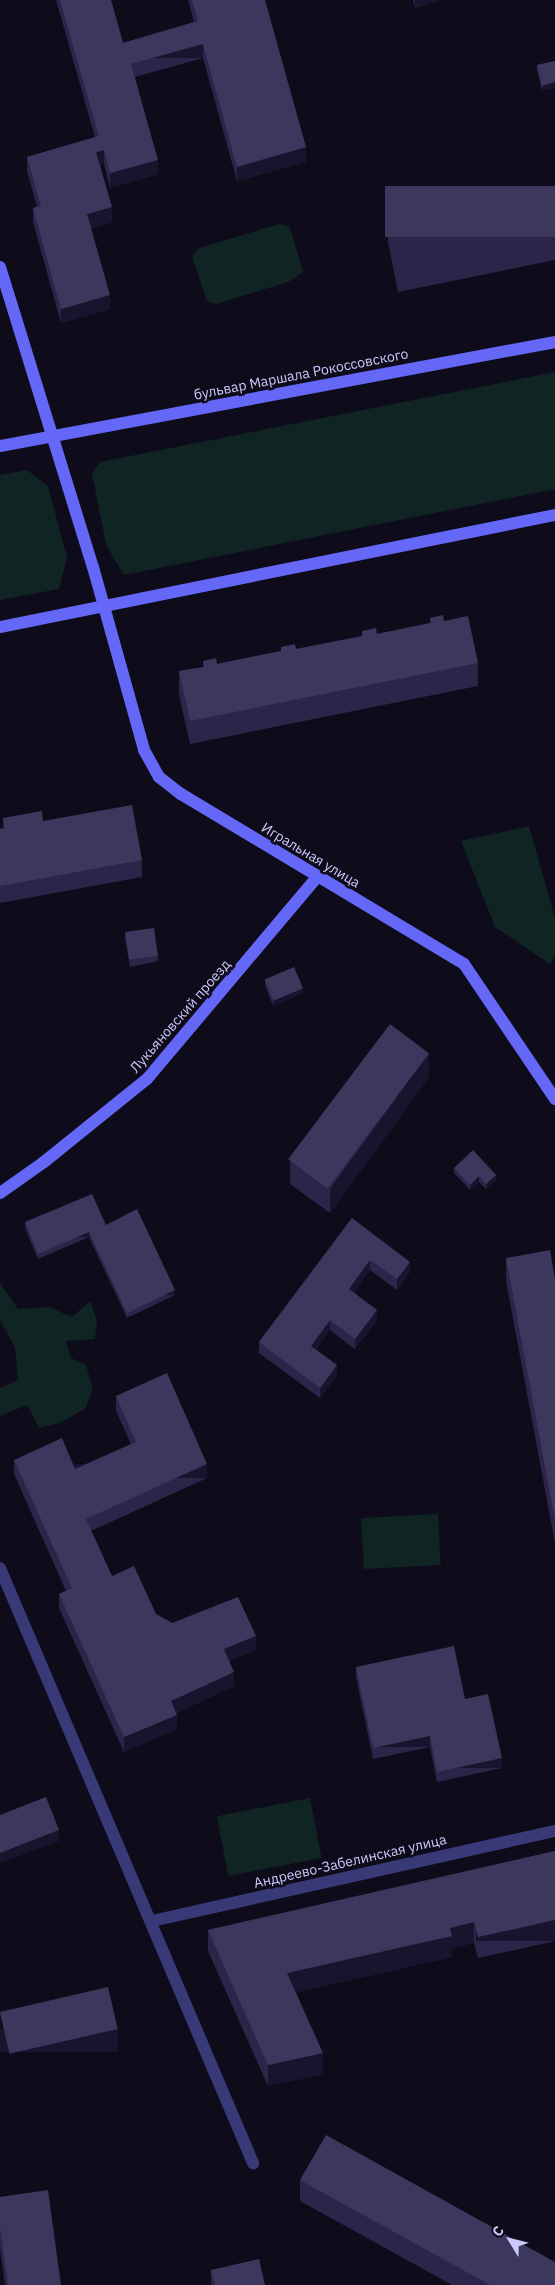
<!DOCTYPE html>
<html>
<head>
<meta charset="utf-8">
<style>
	body { margin:0 }
	#map { position:relative; width:555px; height:2285px; overflow:hidden; background:#0e0c1b; font-family:"IBM Plex Sans",sans-serif }
	div>[style] { position:absolute }
	[style*='--x'] { left:calc(var(--x)*1px); top:calc(var(--y)*1px); width:calc(var(--w)*1px); rotate:calc(var(--a)*1deg) }
	.green>* { inset:0; background:#0f2423; transform-origin:0 0 }
	.street>* { height:12px; margin:-6px; padding:0 6px; transform-origin:6px; border-radius:6px; background:#393978 }
	.secondary>* { height:12px; margin:-6px; padding:0 6px; transform-origin:6px; border-radius:6px; background:#6567f7 }
	.wall>* { inset:0; background:#2a2549 }
	.shaded-wall>* { inset:0; background:#18142e; transform-origin:0 0 }
	.building>* { inset:0; background:#3c375c; transform-origin:0 0 }
	span { translate:-50% -50%; white-space:nowrap; text-align:center; line-height:1.15; -webkit-text-stroke:5px #0e0c1b; paint-order:stroke }
	.street-label { font-size:14px; color:#ccc9fc }
	.north { position:absolute; left:485px; top:2215px; width:50px; height:50px; -webkit-text-stroke:4px #0e0c1b; paint-order:stroke; rotate:306deg; font-size:14px; font-weight:700; line-height:20px; text-align:center; color:#ccc9fc }
	.north::after { content:''; display:block; margin:auto; width:18px; height:22px; background:#ccc9fc; clip-path:polygon(50% 0,100% 100%,50% 72%,0 100%) }
</style>
</head>
<body>
<div id="map">
	<div class="green">
		<i style="clip-path:polygon(279px 224px,289px 226px,291px 231px,303px 272px,288px 282px,216px 304px,207px 301px,193px 260px,193px 255px,199px 248px)"></i>
		<i style="clip-path:polygon(555px 372px,555px 489px,124px 575px,106px 545px,92px 473px,100px 462px)"></i>
		<i style="clip-path:polygon(27px 470px,48px 486px,67px 557px,59px 589px,0 600px,0 475px)"></i>
		<i style="clip-path:polygon(529px 826px,555px 918px,555px 954px,550px 964px,495px 927px,461px 841px)"></i>
		<i style="clip-path:polygon(0 1283px,18px 1309px,49px 1307px,72px 1317px,90px 1301px,97px 1321px,95px 1339px,66px 1341px,71px 1358px,86px 1365px,93px 1389px,85px 1409px,59px 1423px,39px 1428px,27px 1405px,0 1416px,0 1388px,18px 1380px,15px 1347px,0 1321px)"></i>
		<i style="left:438px;top:1514px;width:51px;height:77px;rotate:87deg"></i>
		<i style="left:310px;top:1798px;width:61px;height:95px;rotate:79deg"></i>
	</div>
	<div class="street">
		<i style="--x:0;--y:1568;--w:647;--a:66.96"></i>
		<i style="--x:152;--y:1921;--w:413;--a:-12.6"></i>
	</div>
	<div class="secondary">
		<i style="--x:0;--y:267;--w:314;--a:72.8"></i>
		<i style="--x:93;--y:567;--w:190;--a:74.4"></i>
		<i style="--x:144;--y:750;--w:31;--a:61"></i>
		<i style="--x:159;--y:777;--w:28;--a:38"></i>
		<i style="--x:181;--y:794;--w:330;--a:31"></i>
		<i style="--x:464;--y:964;--w:163;--a:56"></i>
		<i style="--x:0;--y:446;--w:565;--a:-10.61"></i>
		<i style="--x:0;--y:627;--w:566;--a:-11.41"></i>
		<i style="--x:0;--y:1193;--w:54;--a:-35.2"></i>
		<i style="--x:44;--y:1162;--w:132;--a:-38.9"></i>
		<i style="--x:147;--y:1079;--w:264;--a:-49.9"></i>
	</div>
	<div class="wall">
		<i style="clip-path:polygon(56px 0,111px 0,123px 43px,194px 22px,188px 0,265px 0,306px 162px,237px 181px,203px 58px,135px 77px,158px 174px,110px 188px,104px 164px,100px 165px,112px 222px,91px 228px,110px 309px,61px 323px,33px 222px,33px 208px,37px 207px,27px 171px,27px 157px,95px 137px)"></i>
		<i style="clip-path:polygon(413px 0,441px 0,415px 8px)"></i>
		<i style="clip-path:polygon(555px 61px,542px 91px,537px 70px,537px 65px)"></i>
		<i style="clip-path:polygon(555px 186px,555px 260px,398px 292px,388px 242px,388px 219px)"></i>
		<i style="clip-path:polygon(430px 618px,444px 621px,478px 663px,478px 686px,190px 744px,179px 695px,179px 671px,203px 667px,203px 661px,217px 664px,281px 651px,281px 647px,296px 649px,362px 636px,362px 631px,377px 634px,430px 623px)"></i>
		<i style="clip-path:polygon(3px 818px,43px 821px,142px 860px,142px 877px,0 903px,0 829px,3px 828px)"></i>
		<i style="clip-path:polygon(125px 933px,158px 956px,158px 961px,130px 967px,125px 939px)"></i>
		<i style="clip-path:polygon(265px 980px,303px 993px,273px 1006px,265px 985px)"></i>
		<i style="clip-path:polygon(429px 1077px,330px 1213px,290px 1184px,290px 1160px)"></i>
		<i style="clip-path:polygon(454px 1168px,496px 1180px,486px 1189px,479px 1182px,470px 1190px,454px 1173px)"></i>
		<i style="clip-path:polygon(352px 1218px,410px 1272px,397px 1290px,370px 1270px,354px 1292px,377px 1320px,355px 1349px,330px 1330px,316px 1349px,337px 1375px,320px 1398px,259px 1353px,259px 1342px)"></i>
		<i style="clip-path:polygon(25px 1222px,106px 1225px,175px 1295px,127px 1318px,89px 1237px,38px 1259px,25px 1228px)"></i>
		<i style="clip-path:polygon(506px 1258px,555px 1279px,555px 1543px,506px 1281px)"></i>
		<i style="clip-path:polygon(116px 1396px,207px 1478px,91px 1531px,112px 1576px,156px 1614px,172px 1623px,256px 1650px,229px 1661px,234px 1686px,176px 1713px,177px 1729px,124px 1752px,59px 1608px,59px 1594px,66px 1591px,14px 1474px,14px 1460px,75px 1469px,131px 1444px,116px 1411px)"></i>
		<i style="clip-path:polygon(356px 1667px,465px 1699px,502px 1768px,437px 1782px,430px 1747px,373px 1759px,356px 1677px)"></i>
		<i style="clip-path:polygon(555px 1851px,555px 1941px,478px 1958px,474px 1943px,452px 1948px,452px 1957px,296px 1992px,323px 2074px,268px 2086px,208px 1951px,208px 1930px)"></i>
		<i style="clip-path:polygon(300px 2180px,555px 2285px,452px 2285px,300px 2201px)"></i>
		<i style="clip-path:polygon(0 2197px,61px 2285px,5px 2285px,0 2248px)"></i>
		<i style="clip-path:polygon(211px 2270px,265px 2285px,211px 2285px)"></i>
	</div>
	<div class="shaded-wall">
		<i style="clip-path:polygon(415px 0,441px 0,415px 8px)"></i>
		<i style="left:203px;top:44px;width:14px;height:75px;rotate:90deg"></i>
		<i style="clip-path:polygon(555px 82px,555px 88px,542px 91px,542px 86px)"></i>
		<i style="clip-path:polygon(306px 147px,306px 162px,237px 181px,237px 167px)"></i>
		<i style="clip-path:polygon(104px 150px,104px 164px,96px 166px,96px 152px)"></i>
		<i style="clip-path:polygon(158px 160px,158px 174px,110px 188px,110px 173px)"></i>
		<i style="clip-path:polygon(112px 207px,112px 222px,87px 229px,87px 214px)"></i>
		<i style="clip-path:polygon(110px 295px,110px 309px,61px 323px,61px 309px)"></i>
		<i style="clip-path:polygon(303px 988px,303px 993px,273px 1006px,273px 1000px)"></i>
		<i style="clip-path:polygon(429px 1053px,429px 1077px,330px 1213px,330px 1189px)"></i>
		<i style="clip-path:polygon(496px 1175px,496px 1180px,486px 1189px,486px 1184px)"></i>
		<i style="clip-path:polygon(479px 1176px,479px 1182px,470px 1190px,470px 1185px)"></i>
		<i style="left:89px;top:1232px;width:5px;height:56px;rotate:90deg"></i>
		<i style="clip-path:polygon(370px 1260px,370px 1270px,349px 1299px,349px 1289px)"></i>
		<i style="clip-path:polygon(410px 1262px,410px 1272px,397px 1290px,397px 1279px)"></i>
		<i style="left:175px;top:1290px;width:5px;height:53px;rotate:90deg"></i>
		<i style="clip-path:polygon(377px 1310px,377px 1320px,355px 1349px,355px 1339px)"></i>
		<i style="clip-path:polygon(330px 1320px,330px 1330px,311px 1356px,311px 1346px)"></i>
		<i style="clip-path:polygon(337px 1365px,337px 1375px,320px 1398px,320px 1388px)"></i>
		<i style="left:207px;top:1464px;width:14px;height:133px;rotate:90deg"></i>
		<i style="clip-path:polygon(256px 1636px,256px 1650px,224px 1663px,224px 1649px)"></i>
		<i style="clip-path:polygon(234px 1672px,234px 1686px,171px 1715px,171px 1701px)"></i>
		<i style="clip-path:polygon(177px 1715px,177px 1729px,124px 1752px,124px 1737px)"></i>
		<i style="left:430px;top:1736px;width:11px;height:58px;rotate:90deg"></i>
		<i style="left:502px;top:1758px;width:10px;height:66px;rotate:90deg"></i>
		<i style="clip-path:polygon(59px 1830px,59px 1841px,0 1863px,0 1853px)"></i>
		<i style="left:555px;top:1920px;width:21px;height:79px;rotate:90deg"></i>
		<i style="clip-path:polygon(474px 1922px,474px 1943px,452px 1948px,452px 1957px,287px 1994px,287px 1973px,450px 1928px)"></i>
		<i style="left:118px;top:2029px;width:23px;height:121px;rotate:90deg"></i>
		<i style="clip-path:polygon(323px 2053px,323px 2074px,268px 2086px,268px 2065px)"></i>
	</div>
	<div class="building">
		<i style="clip-path:polygon(60px 0,111px 0,123px 43px,198px 21px,192px 0,265px 0,306px 147px,237px 167px,203px 44px,131px 64px,158px 160px,110px 173px,104px 150px,96px 152px,112px 207px,87px 214px,110px 295px,61px 309px,33px 208px,41px 206px,27px 157px,99px 136px)"></i>
		<i style="clip-path:polygon(555px 61px,555px 82px,542px 86px,537px 65px)"></i>
		<i style="left:555px;top:186px;width:51px;height:170px;rotate:90deg"></i>
		<i style="clip-path:polygon(443px 615px,444px 621px,468px 616px,478px 663px,190px 721px,179px 671px,204px 667px,203px 661px,216px 658px,217px 664px,281px 651px,281px 647px,295px 644px,296px 649px,363px 636px,362px 631px,376px 628px,377px 634px,431px 623px,430px 618px)"></i>
		<i style="clip-path:polygon(132px 805px,142px 860px,0 886px,0 829px,5px 828px,3px 818px,42px 811px,43px 821px)"></i>
		<i style="left:154px;top:928px;width:28px;height:29px;rotate:82deg"></i>
		<i style="left:294px;top:967px;width:23px;height:32px;rotate:67deg"></i>
		<i style="left:390px;top:1024px;width:49px;height:169px;rotate:37deg"></i>
		<i style="clip-path:polygon(473px 1150px,496px 1175px,486px 1184px,479px 1176px,470px 1185px,454px 1168px)"></i>
		<i style="clip-path:polygon(92px 1194px,106px 1225px,137px 1209px,175px 1290px,127px 1313px,89px 1232px,38px 1254px,25px 1222px)"></i>
		<i style="clip-path:polygon(352px 1218px,410px 1262px,397px 1279px,370px 1260px,349px 1289px,377px 1310px,355px 1339px,330px 1320px,311px 1346px,337px 1365px,320px 1388px,259px 1342px)"></i>
		<i style="clip-path:polygon(550px 1250px,555px 1279px,555px 1520px,506px 1258px)"></i>
		<i style="clip-path:polygon(167px 1373px,207px 1464px,86px 1519px,112px 1576px,134px 1566px,156px 1614px,172px 1623px,238px 1597px,256px 1636px,224px 1649px,234px 1672px,171px 1701px,177px 1715px,124px 1737px,59px 1594px,72px 1588px,14px 1460px,62px 1438px,75px 1469px,136px 1442px,116px 1396px)"></i>
		<i style="clip-path:polygon(454px 1646px,465px 1699px,488px 1694px,502px 1758px,437px 1772px,430px 1736px,373px 1748px,356px 1667px)"></i>
		<i style="clip-path:polygon(46px 1797px,59px 1830px,0 1853px,0 1815px)"></i>
		<i style="clip-path:polygon(555px 1851px,555px 1920px,478px 1937px,474px 1922px,450px 1928px,452px 1936px,287px 1973px,323px 2053px,268px 2065px,208px 1930px)"></i>
		<i style="left:108px;top:1987px;width:43px;height:111px;rotate:77deg"></i>
		<i style="clip-path:polygon(326px 2135px,555px 2262px,555px 2285px,490px 2285px,300px 2180px)"></i>
		<i style="clip-path:polygon(48px 2190px,61px 2285px,8px 2285px,0 2227px,0 2197px)"></i>
		<i style="clip-path:polygon(259px 2259px,265px 2285px,215px 2285px,211px 2270px)"></i>
	</div>
	<div class="street-label">
		<span style="left:301px;top:374px;rotate:-11deg">бульвар Маршала Рокоссовского</span>
		<span style="left:311px;top:855px;rotate:31deg">Игральная улица</span>
		<span style="left:180px;top:1016px;rotate:-49deg">Лукьяновский проезд</span>
		<span style="left:350px;top:1861px;rotate:-13deg">Андреево-Забелинская улица</span>
	</div>
	<div class="north">С</div>
</div>
</body>
</html>
